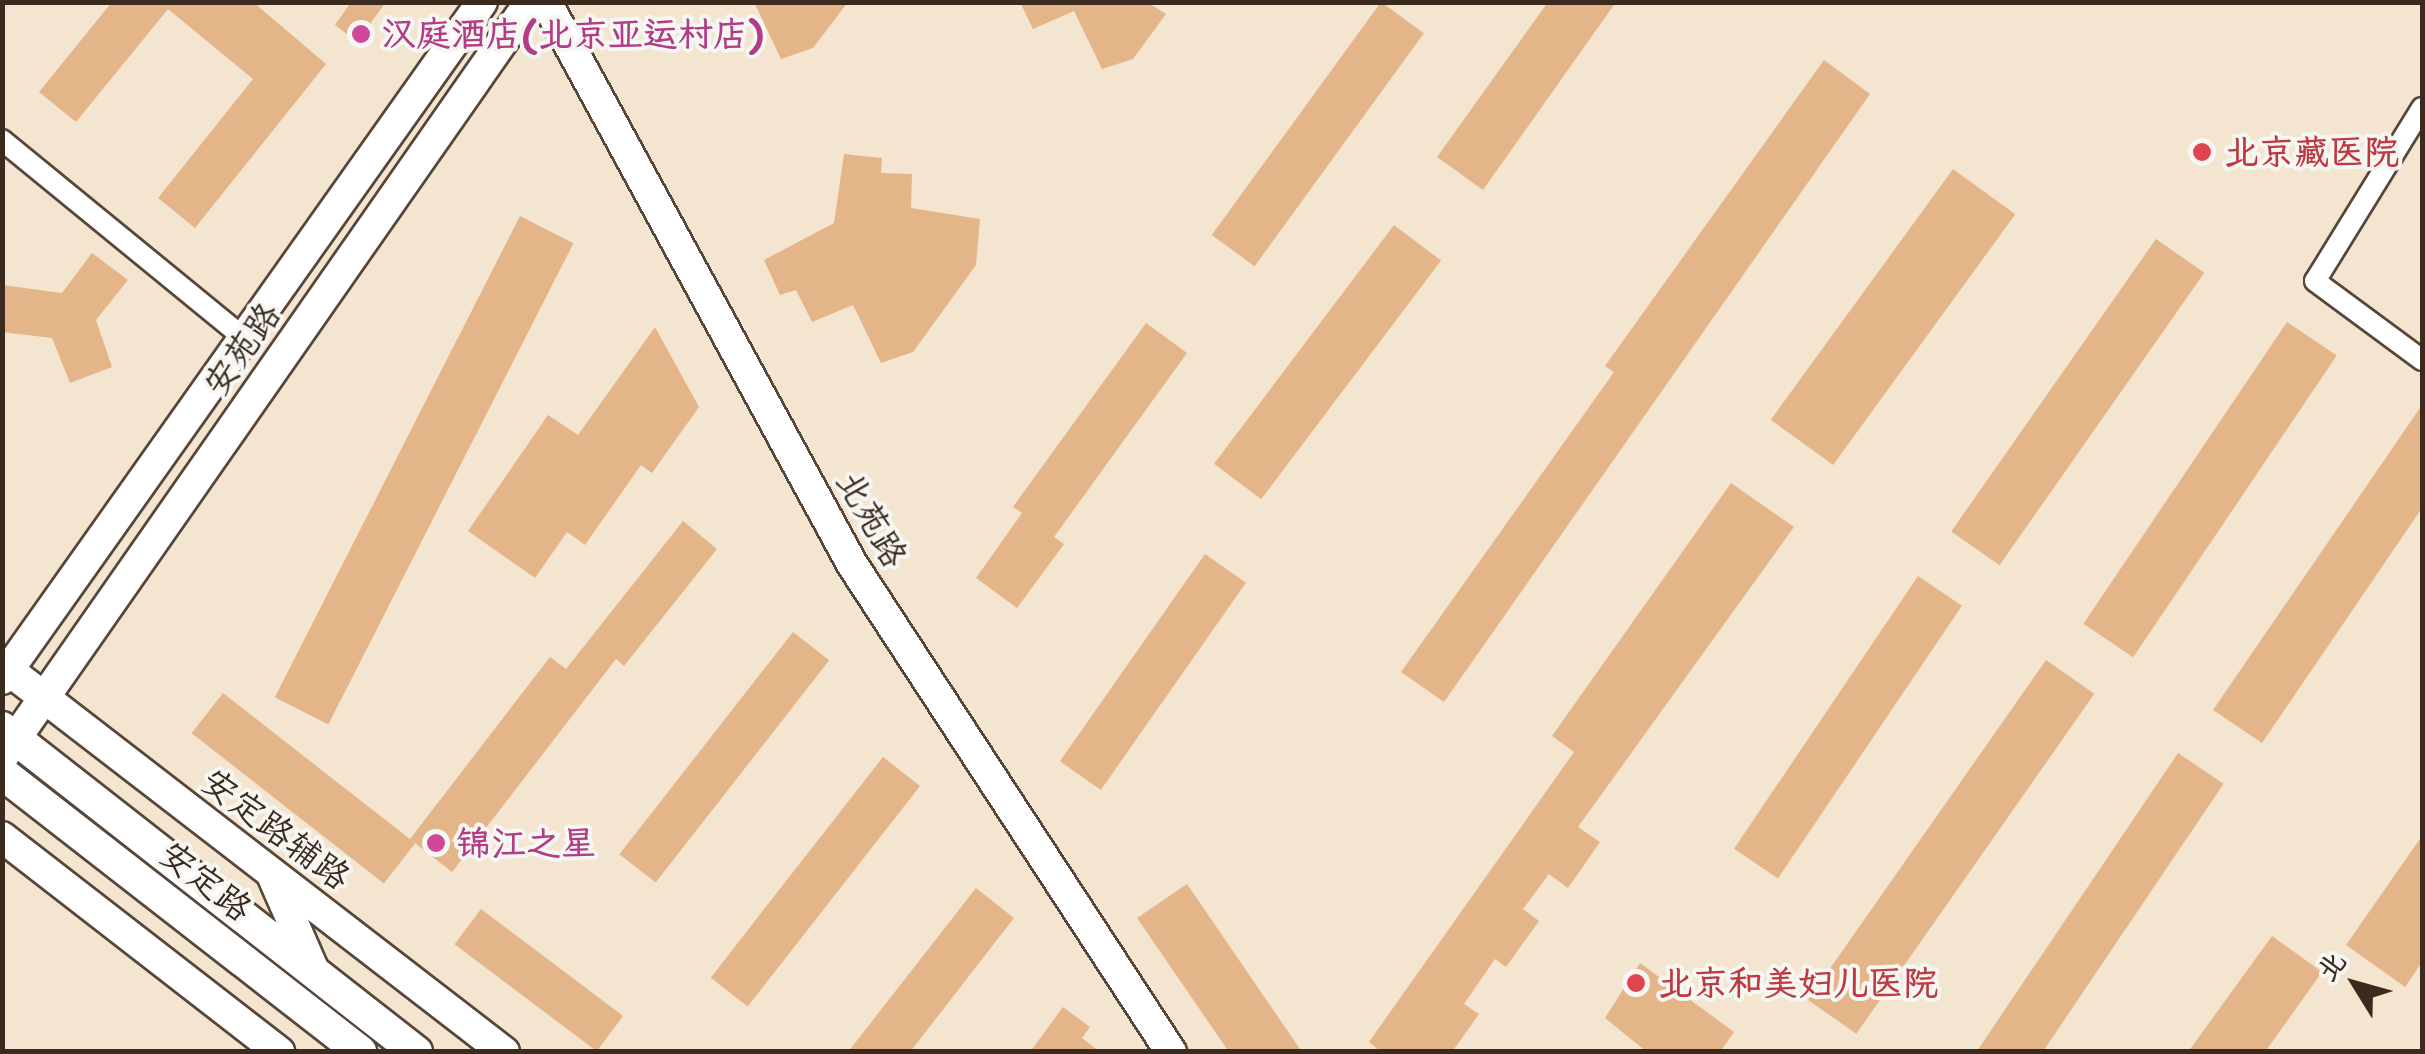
<!DOCTYPE html>
<html>
<head>
<meta charset="utf-8">
<style>
	body { margin:0 }
	#map { position:relative; width:2425px; height:1054px; overflow:hidden; background:#f3e5cf; font-family:"Shantell Sans","LXGW WenKai TC",sans-serif }
	div>[style] { position:absolute }
	[style*='--x'] { left:calc(var(--x)*1px); top:calc(var(--y)*1px); width:calc(var(--w)*1px); rotate:calc(var(--a)*1deg) }
	.building>* { inset:0; background:#e5b58a; transform-origin:0 0 }
	.roads { filter:drop-shadow(2px 0 #574639) drop-shadow(-2px 0 #574639) drop-shadow(0 2px #574639) drop-shadow(0 -2px #574639) }
	.street>* { height:20px; margin:-10px; padding:0 10px; transform-origin:10px; border-radius:10px; background:#fff }
	.secondary>* { height:30px; margin:-15px; padding:0 15px; transform-origin:15px; border-radius:15px; background:#fff }
	.primary>* { height:32px; margin:-16px; padding:0 16px; transform-origin:16px; border-radius:16px; background:#fff }
	.dots>* { width:28px; height:28px; translate:-50% -50%; box-sizing:border-box; border:5px solid #f6f6f2; border-radius:50% }
	span { translate:-50% -50%; white-space:nowrap; text-align:center; line-height:1.15; -webkit-text-stroke:8px #f6f6f2; paint-order:stroke }
	.hotel-label { font-size:35px; color:#b23c85; font-weight:700 }
	.left { translate:0 -50%; text-align:left }
	.health-label { font-size:35px; color:#be3a42; font-weight:700 }
	.street-label { font-size:35px; color:#3b2a1e }
	.frame { position:absolute; inset:0; border:5px solid #3b2a1e; pointer-events:none }
	.north { position:absolute; left:2305px; top:934px; width:100px; height:100px; -webkit-text-stroke:8px #f6f6f2; paint-order:stroke; rotate:307deg; font-size:28px; font-weight:700; line-height:40px; text-align:center; color:#3b2a1e }
	.north::after { content:''; display:block; margin:auto; width:35px; height:45px; background:#3b2a1e; clip-path:polygon(50% 0,100% 100%,50% 72%,0 100%) }
</style>
</head>
<body>
<div id="map">
	<div class="building">
		<i style="clip-path:polygon(112px 2px,253px 2px,326px 64px,195px 228px,158px 198px,253px 79px,168px 9px,76px 122px,39px 92px)"></i>
		<i style="clip-path:polygon(351px 2px,386px 2px,357px 42px,335px 25px)"></i>
		<i style="clip-path:polygon(754px 2px,848px 2px,813px 48px,781px 59px)"></i>
		<i style="clip-path:polygon(1020px 2px,1147px 2px,1166px 14px,1133px 59px,1102px 69px,1074px 11px,1033px 29px)"></i>
		<i style="left:1381px;top:2px;width:53px;height:288px;rotate:36deg"></i>
		<i style="clip-path:polygon(1548px 2px,1616px 2px,1483px 190px,1437px 157px)"></i>
		<i style="clip-path:polygon(1824px 60px,1870px 94px,1444px 702px,1401px 672px,1614px 372px,1605px 366px)"></i>
		<i style="clip-path:polygon(844px 154px,882px 158px,881px 173px,912px 174px,911px 208px,980px 219px,976px 265px,913px 352px,881px 363px,853px 305px,812px 322px,796px 290px,780px 295px,764px 260px,834px 223px)"></i>
		<i style="left:1953px;top:169px;width:77px;height:310px;rotate:36deg"></i>
		<i style="left:520px;top:216px;width:60px;height:540px;rotate:27deg"></i>
		<i style="left:1394px;top:225px;width:59px;height:299px;rotate:37deg"></i>
		<i style="left:2156px;top:239px;width:59px;height:357px;rotate:35deg"></i>
		<i style="clip-path:polygon(92px 253px,128px 280px,96px 320px,112px 367px,70px 383px,52px 338px,2px 332px,2px 285px,62px 293px)"></i>
		<i style="left:2287px;top:322px;width:60px;height:364px;rotate:34deg"></i>
		<i style="clip-path:polygon(1146px 323px,1187px 353px,1054px 537px,1064px 544px,1017px 608px,976px 578px,1022px 513px,1013px 507px)"></i>
		<i style="clip-path:polygon(655px 327px,699px 407px,652px 473px,641px 465px,585px 545px,567px 532px,535px 578px,468px 531px,548px 415px,578px 435px)"></i>
		<i style="clip-path:polygon(2422px 405px,2422px 508px,2262px 743px,2213px 710px)"></i>
		<i style="clip-path:polygon(1731px 483px,1794px 527px,1578px 827px,1600px 842px,1568px 888px,1549px 874px,1523px 909px,1539px 921px,1506px 967px,1495px 959px,1464px 1004px,1479px 1014px,1452px 1052px,1381px 1052px,1369px 1042px,1574px 752px,1552px 736px)"></i>
		<i style="clip-path:polygon(683px 521px,717px 549px,624px 666px,616px 659px,452px 872px,410px 839px,550px 657px,566px 669px)"></i>
		<i style="left:1205px;top:554px;width:50px;height:253px;rotate:35deg"></i>
		<i style="left:1918px;top:576px;width:53px;height:329px;rotate:34deg"></i>
		<i style="left:793px;top:632px;width:46px;height:282px;rotate:38deg"></i>
		<i style="left:2046px;top:660px;width:59px;height:415px;rotate:35deg"></i>
		<i style="left:223px;top:693px;width:244px;height:51px;rotate:38deg"></i>
		<i style="left:2178px;top:753px;width:55px;height:363px;rotate:34deg"></i>
		<i style="left:883px;top:757px;width:47px;height:280px;rotate:38deg"></i>
		<i style="clip-path:polygon(2422px 836px,2422px 962px,2405px 987px,2346px 945px)"></i>
		<i style="clip-path:polygon(1187px 884px,1302px 1052px,1229px 1052px,1137px 918px)"></i>
		<i style="clip-path:polygon(976px 888px,1014px 918px,910px 1052px,848px 1052px)"></i>
		<i style="left:481px;top:909px;width:178px;height:44px;rotate:37deg"></i>
		<i style="clip-path:polygon(2272px 936px,2322px 972px,2265px 1052px,2188px 1052px)"></i>
		<i style="clip-path:polygon(1640px 963px,1734px 1032px,1720px 1052px,1647px 1052px,1605px 1018px)"></i>
		<i style="clip-path:polygon(1063px 1007px,1090px 1027px,1082px 1038px,1100px 1052px,1030px 1052px)"></i>
	</div>
	<div class="roads">
		<div class="street">
			<i style="--x:2422;--y:108;--w:203;--a:121.7"></i>
			<i style="--x:2315;--y:281;--w:133;--a:36.4"></i>
			<i style="--x:2;--y:140;--w:313;--a:39.3"></i>
		</div>
		<div class="secondary">
			<i style="--x:546;--y:2;--w:640;--a:61.43"></i>
			<i style="--x:852;--y:564;--w:583;--a:56.83"></i>
			<i style="--x:2;--y:665;--w:634;--a:37.63"></i>
			<i style="--x:2;--y:679;--w:830;--a:-54.66"></i>
			<i style="--x:2;--y:758;--w:922;--a:-55.07"></i>
			<i style="--x:2;--y:837;--w:351;--a:37.8"></i>
			<i style="--x:273;--y:877;--w:105;--a:66.4"></i>
		</div>
		<div class="primary">
			<i style="--x:2;--y:728;--w:526;--a:38.05"></i>
			<i style="--x:2;--y:773;--w:454;--a:37.9"></i>
		</div>
	</div>
	<div class="dots">
		<i style="left:361px;top:34px;background:#d1479c"></i>
		<i style="left:2202px;top:152px;background:#e0444e"></i>
		<i style="left:436px;top:843px;background:#d1479c"></i>
		<i style="left:1636px;top:983px;background:#e0444e"></i>
	</div>
	<div class="hotel-label">
		<span class="left" style="left:381px;top:34px">汉庭酒店(北京亚运村店)</span>
		<span class="left" style="left:456px;top:843px">锦江之星</span>
	</div>
	<div class="health-label">
		<span class="left" style="left:2224px;top:152px">北京藏医院</span>
		<span class="left" style="left:1658px;top:983px">北京和美妇儿医院</span>
	</div>
	<div class="street-label">
		<span style="left:242px;top:349px;rotate:-55deg">安苑路</span>
		<span style="left:872px;top:519px;rotate:60deg">北苑路</span>
		<span style="left:276px;top:829px;rotate:37deg">安定路辅路</span>
		<span style="left:206px;top:881px;rotate:38deg">安定路</span>
	</div>
	<div class="frame"></div>
	<div class="north">北</div>
</div>
</body>
</html>
